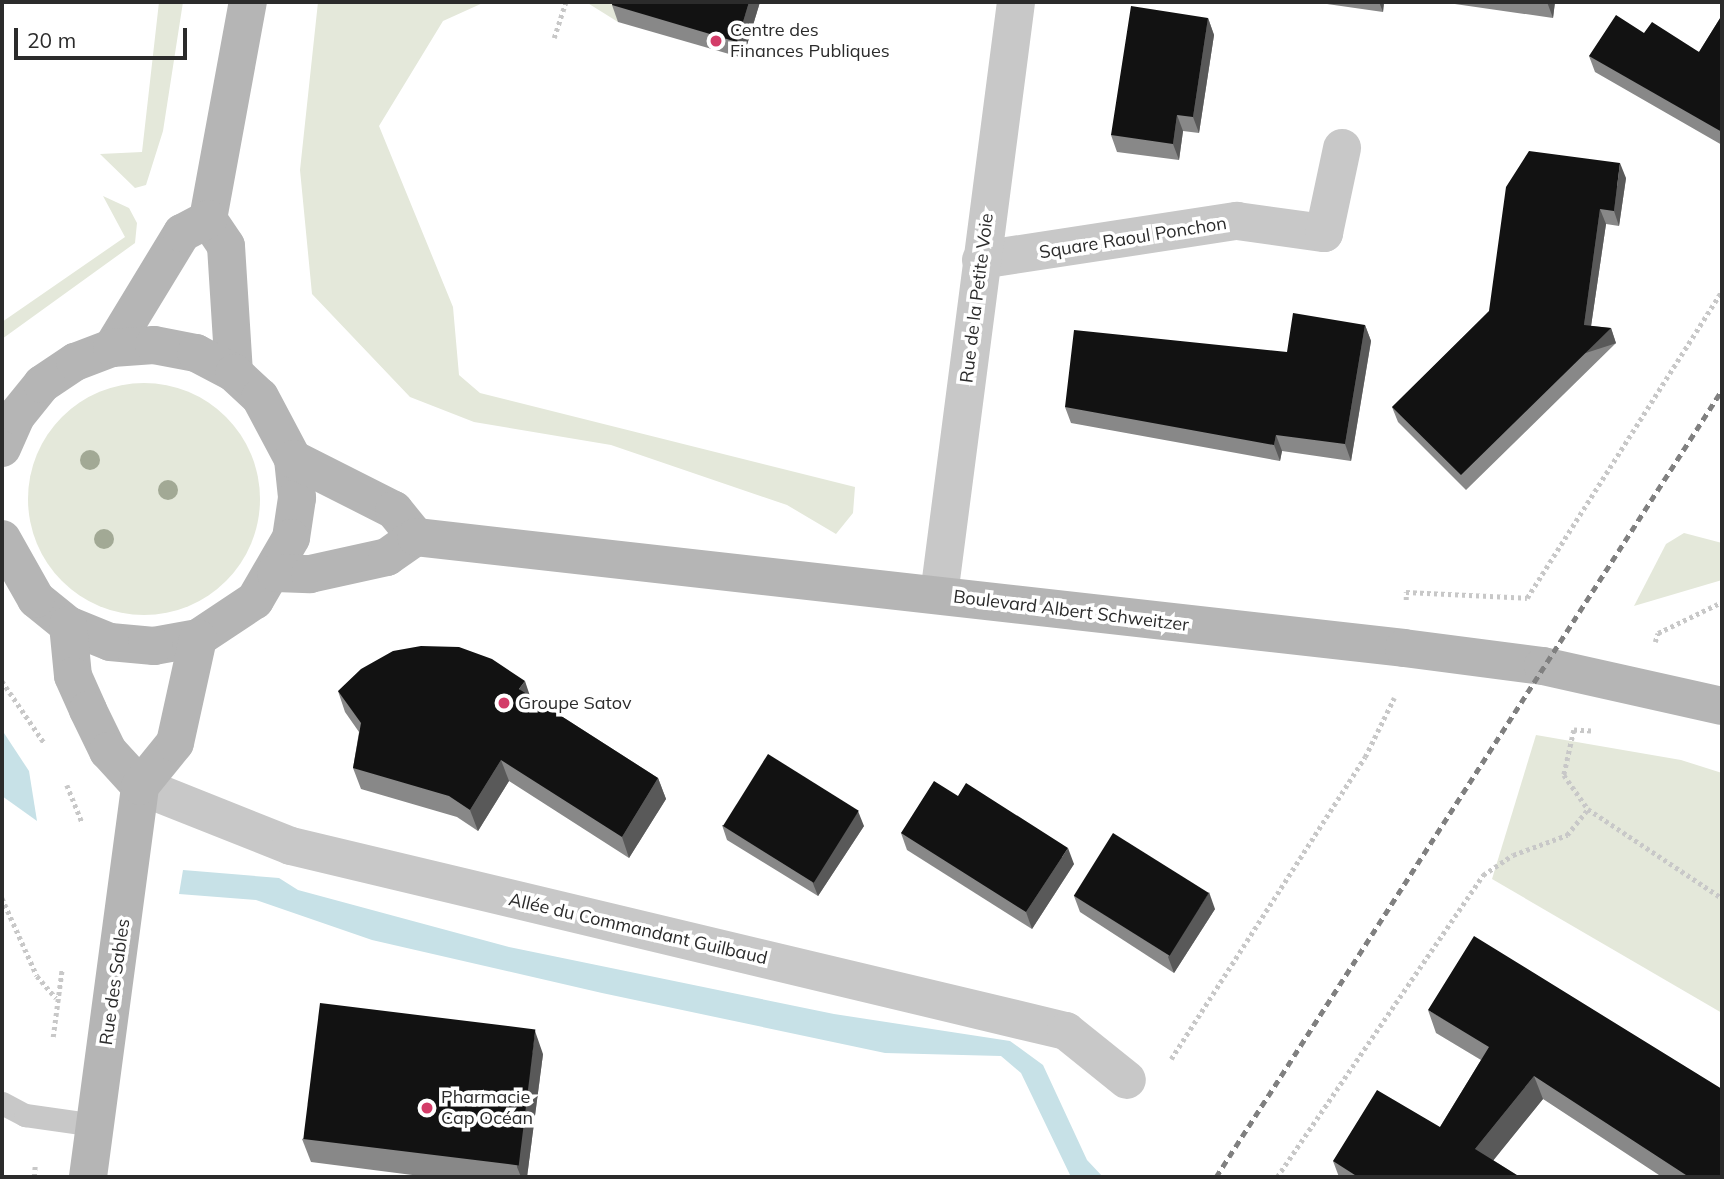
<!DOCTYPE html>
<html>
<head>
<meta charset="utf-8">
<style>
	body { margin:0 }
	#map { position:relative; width:1724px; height:1179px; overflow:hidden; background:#fff; font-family:Mulish,sans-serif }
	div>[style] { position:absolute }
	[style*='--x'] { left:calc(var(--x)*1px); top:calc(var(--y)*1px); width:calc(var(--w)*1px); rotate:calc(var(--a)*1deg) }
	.green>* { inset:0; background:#e4e8da }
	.round { border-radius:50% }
	.water>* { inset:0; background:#c7e1e7 }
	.path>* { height:4.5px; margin-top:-2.25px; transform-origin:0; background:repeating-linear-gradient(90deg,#c8c8c8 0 3.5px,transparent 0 7px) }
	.lane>* { height:23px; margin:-11.5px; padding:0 11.5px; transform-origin:11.5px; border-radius:11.5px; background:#c8c8c8 }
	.street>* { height:38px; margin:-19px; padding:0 19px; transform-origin:19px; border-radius:19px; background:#c8c8c8 }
	.secondary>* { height:38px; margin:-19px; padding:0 19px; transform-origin:19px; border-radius:19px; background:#b5b5b5 }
	.rail>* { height:5px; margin-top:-2.5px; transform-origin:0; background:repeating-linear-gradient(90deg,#808080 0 7px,transparent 0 12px) }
	.trees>* { width:20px; height:20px; margin:-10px; border-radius:50%; background:#a2a995 }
	.wall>* { inset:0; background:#888 }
	.shaded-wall>* { inset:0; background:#595959; transform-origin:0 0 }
	.building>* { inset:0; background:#121212; transform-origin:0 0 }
	.dots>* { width:19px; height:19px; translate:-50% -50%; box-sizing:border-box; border:4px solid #fff; border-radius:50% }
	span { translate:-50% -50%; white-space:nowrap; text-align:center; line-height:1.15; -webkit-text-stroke:7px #fff; paint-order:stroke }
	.poi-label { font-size:18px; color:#2b2b2b }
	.left { translate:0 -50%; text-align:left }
	.street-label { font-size:18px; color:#2b2b2b }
	.frame { position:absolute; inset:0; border:4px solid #2b2b2b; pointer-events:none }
	.scale { position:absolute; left:14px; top:28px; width:173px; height:32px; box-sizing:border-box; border:4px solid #2b2b2b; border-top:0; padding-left:9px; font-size:21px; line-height:24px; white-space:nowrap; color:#2b2b2b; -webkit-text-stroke:5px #fff; paint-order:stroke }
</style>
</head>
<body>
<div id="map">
	<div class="green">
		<i style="clip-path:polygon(159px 2px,183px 2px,163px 131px,146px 185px,135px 188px,100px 154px,142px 152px)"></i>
		<i style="clip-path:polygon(318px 2px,485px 2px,443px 21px,379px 126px,453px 307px,459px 375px,480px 393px,855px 487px,853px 513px,836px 534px,787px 505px,611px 445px,474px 422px,410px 397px,312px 294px,300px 170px)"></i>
		<i style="clip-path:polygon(586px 2px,624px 2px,618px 22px)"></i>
		<i style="clip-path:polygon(103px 196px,129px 208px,137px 223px,135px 243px,2px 339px,2px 322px,125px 237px)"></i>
		<i class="round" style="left:28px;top:383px;width:232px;height:232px"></i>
		<i style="clip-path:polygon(1684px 533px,1722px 543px,1722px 580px,1634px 606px,1666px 544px)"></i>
		<i style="clip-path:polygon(1536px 735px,1681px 760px,1722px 773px,1722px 1013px,1492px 879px)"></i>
	</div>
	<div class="water">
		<i style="clip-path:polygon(2px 730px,29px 771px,37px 821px,2px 796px)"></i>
		<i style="clip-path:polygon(183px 870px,279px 878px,298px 890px,509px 947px,834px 1014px,1010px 1041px,1043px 1065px,1087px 1160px,1103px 1177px,1071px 1177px,1021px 1073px,1001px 1056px,885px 1053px,602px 993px,372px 940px,256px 900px,179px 894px)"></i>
	</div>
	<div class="path">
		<i style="--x:554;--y:38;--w:38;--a:-72"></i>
		<i style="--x:1406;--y:600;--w:8;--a:-90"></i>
		<i style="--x:1406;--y:592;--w:121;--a:2.8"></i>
		<i style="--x:1527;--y:598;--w:364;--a:-57.6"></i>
		<i style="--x:1655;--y:642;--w:9;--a:-72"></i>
		<i style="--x:1658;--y:633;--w:71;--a:-25.8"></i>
		<i style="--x:2;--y:681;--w:76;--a:55.7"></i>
		<i style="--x:1591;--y:731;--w:17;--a:-177"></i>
		<i style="--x:1574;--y:730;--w:46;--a:102.5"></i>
		<i style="--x:1564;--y:775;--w:42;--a:54.8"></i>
		<i style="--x:1588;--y:809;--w:161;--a:33.6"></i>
		<i style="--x:67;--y:785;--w:40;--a:68"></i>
		<i style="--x:2;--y:898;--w:85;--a:65.8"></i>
		<i style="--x:37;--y:976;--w:29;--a:49"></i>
		<i style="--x:53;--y:1037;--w:69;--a:-82.5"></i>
		<i style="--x:1171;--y:1059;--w:359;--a:-57.3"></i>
		<i style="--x:1365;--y:757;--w:66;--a:-63.8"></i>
		<i style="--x:34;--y:1177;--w:11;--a:-85"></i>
		<i style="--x:1277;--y:1177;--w:366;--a:-55.7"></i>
		<i style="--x:1483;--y:875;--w:36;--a:-34"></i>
		<i style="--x:1513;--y:855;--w:58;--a:-20.3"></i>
		<i style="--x:1567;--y:835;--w:33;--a:-51"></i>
	</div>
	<div class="lane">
		<i style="--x:2;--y:1103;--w:26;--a:28"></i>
		<i style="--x:25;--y:1115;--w:71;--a:8.1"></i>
	</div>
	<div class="street">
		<i style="--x:981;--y:260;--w:259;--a:-8.7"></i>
		<i style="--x:1237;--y:221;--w:88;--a:7.9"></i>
		<i style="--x:1324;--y:233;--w:87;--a:-78"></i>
		<i style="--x:939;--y:595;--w:598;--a:-82.6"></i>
		<i style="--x:140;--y:786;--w:162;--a:21.7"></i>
		<i style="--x:291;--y:846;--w:797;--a:13.43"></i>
		<i style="--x:1066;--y:1031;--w:78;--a:38.8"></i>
	</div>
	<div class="secondary">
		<i style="--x:208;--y:219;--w:221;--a:-79.6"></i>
		<i style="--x:208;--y:219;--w:32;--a:56"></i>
		<i style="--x:226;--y:246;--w:127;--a:86.4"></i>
		<i style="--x:112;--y:348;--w:135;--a:-58.7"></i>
		<i style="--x:182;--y:233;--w:30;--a:-28"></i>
		<i style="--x:2;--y:448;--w:36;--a:-66"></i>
		<i style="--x:17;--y:415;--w:40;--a:-51"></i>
		<i style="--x:42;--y:384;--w:40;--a:-34"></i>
		<i style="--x:75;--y:362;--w:40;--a:-21"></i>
		<i style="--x:112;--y:348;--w:42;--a:-4.1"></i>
		<i style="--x:154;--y:345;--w:43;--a:10.8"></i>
		<i style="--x:196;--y:353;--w:43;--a:27.8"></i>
		<i style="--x:234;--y:373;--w:35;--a:43"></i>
		<i style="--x:260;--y:397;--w:70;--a:62"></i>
		<i style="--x:293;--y:459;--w:39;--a:84"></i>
		<i style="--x:297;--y:498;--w:40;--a:98.5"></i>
		<i style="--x:291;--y:538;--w:72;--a:120.1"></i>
		<i style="--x:255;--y:600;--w:69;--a:146.3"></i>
		<i style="--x:198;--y:638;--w:45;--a:169.7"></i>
		<i style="--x:154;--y:646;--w:44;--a:-174.8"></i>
		<i style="--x:110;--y:642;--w:45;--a:-158"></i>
		<i style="--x:68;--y:625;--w:41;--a:-140.9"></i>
		<i style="--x:36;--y:599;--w:69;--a:-119.5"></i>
		<i style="--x:293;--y:459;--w:113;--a:26.8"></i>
		<i style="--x:394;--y:510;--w:35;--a:51"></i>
		<i style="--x:276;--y:573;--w:34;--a:2"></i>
		<i style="--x:310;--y:574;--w:79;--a:-12.4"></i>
		<i style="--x:387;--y:557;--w:35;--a:-35"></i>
		<i style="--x:416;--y:537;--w:994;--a:6.41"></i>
		<i style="--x:1404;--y:648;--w:140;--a:7.4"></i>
		<i style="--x:1543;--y:666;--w:183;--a:12.6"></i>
		<i style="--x:68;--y:625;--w:51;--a:84.4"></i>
		<i style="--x:73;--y:676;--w:37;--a:66"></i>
		<i style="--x:88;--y:710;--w:46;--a:64"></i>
		<i style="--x:108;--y:751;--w:47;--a:47.6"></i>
		<i style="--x:88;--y:1177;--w:394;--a:-82.4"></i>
		<i style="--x:140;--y:786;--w:55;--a:-50.9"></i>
		<i style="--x:175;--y:743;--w:107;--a:-77.6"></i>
	</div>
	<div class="rail">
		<i style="--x:1216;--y:1177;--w:936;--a:-57.26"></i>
	</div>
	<div class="trees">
		<i style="left:90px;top:460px"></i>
		<i style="left:168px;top:490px"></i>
		<i style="left:104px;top:539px"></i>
	</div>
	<div class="wall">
		<i style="clip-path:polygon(613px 2px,760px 2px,743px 58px,618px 22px,612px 5px)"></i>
		<i style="clip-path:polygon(1313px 2px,1384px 2px,1383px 12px)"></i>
		<i style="clip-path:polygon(1441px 2px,1555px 2px,1553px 18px)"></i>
		<i style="clip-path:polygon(1722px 15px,1722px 145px,1595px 72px,1589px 56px,1644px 33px,1699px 52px)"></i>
		<i style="clip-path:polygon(1208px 18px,1214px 35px,1199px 133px,1183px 131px,1179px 160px,1117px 152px,1111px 135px)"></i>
		<i style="clip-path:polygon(1626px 178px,1619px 226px,1606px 224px,1591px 326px,1611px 328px,1616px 343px,1466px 490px,1398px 422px,1392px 407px)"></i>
		<i style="clip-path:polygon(1365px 325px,1371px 341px,1351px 461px,1282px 451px,1280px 461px,1071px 423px,1065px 407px,1287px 352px)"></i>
		<i style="clip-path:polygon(338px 691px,530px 696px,658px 778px,666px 799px,629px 858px,509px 781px,478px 831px,457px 817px,361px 789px,353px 768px,359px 732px,345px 712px)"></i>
		<i style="clip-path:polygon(958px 796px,1074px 864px,1032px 929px,907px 850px,901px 833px)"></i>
		<i style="clip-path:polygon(722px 825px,864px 826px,818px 896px,727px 840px)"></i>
		<i style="clip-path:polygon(1074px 896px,1215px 909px,1174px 973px,1080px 912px)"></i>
		<i style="clip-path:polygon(1428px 1010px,1722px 1177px,1662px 1177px,1543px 1099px,1493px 1160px,1520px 1177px,1339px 1177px,1333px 1161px,1440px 1127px,1481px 1060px,1436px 1033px)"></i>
		<i style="clip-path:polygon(543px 1054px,527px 1177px,428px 1177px,311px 1162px,302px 1139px)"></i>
	</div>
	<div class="shaded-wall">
		<i style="clip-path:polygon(749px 2px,760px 2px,743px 58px,737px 42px)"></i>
		<i style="clip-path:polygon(1379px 2px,1384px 2px,1383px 12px)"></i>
		<i style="clip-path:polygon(1547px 2px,1555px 2px,1553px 18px)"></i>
		<i style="clip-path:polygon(1208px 18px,1214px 35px,1199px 133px,1193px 117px)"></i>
		<i style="clip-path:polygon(1177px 115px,1183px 131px,1179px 160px,1173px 144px)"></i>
		<i style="clip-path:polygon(1620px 163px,1626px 178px,1619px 226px,1614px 211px)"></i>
		<i style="clip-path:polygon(1600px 209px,1606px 224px,1589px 340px,1584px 325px)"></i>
		<i style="clip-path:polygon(1365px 325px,1371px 341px,1351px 461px,1345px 444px)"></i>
		<i style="left:1611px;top:328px;width:16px;height:210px;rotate:72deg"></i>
		<i style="clip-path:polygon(1276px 435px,1282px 451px,1280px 461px,1274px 445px)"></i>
		<i style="clip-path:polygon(525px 681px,532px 702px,519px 689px)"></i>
		<i style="clip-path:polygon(501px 760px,509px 781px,478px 831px,470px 810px)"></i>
		<i style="clip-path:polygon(658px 778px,666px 799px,629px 858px,622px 837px)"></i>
		<i style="clip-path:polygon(858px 811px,864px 826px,818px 896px,812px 881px)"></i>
		<i style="clip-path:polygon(1068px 848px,1074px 864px,1032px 929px,1026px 912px)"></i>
		<i style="clip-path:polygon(1209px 892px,1215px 909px,1174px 973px,1168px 957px)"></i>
		<i style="clip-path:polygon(535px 1031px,543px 1054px,527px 1177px,521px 1177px,517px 1167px)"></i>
		<i style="clip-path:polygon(1534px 1076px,1543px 1099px,1484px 1172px,1475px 1149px)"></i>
	</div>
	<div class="building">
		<i style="clip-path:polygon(613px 2px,749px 2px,737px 42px,612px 5px)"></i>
		<i style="clip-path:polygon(1131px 6px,1208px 18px,1193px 117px,1177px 115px,1173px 144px,1111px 135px)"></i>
		<i style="clip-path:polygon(1616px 15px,1644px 33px,1652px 22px,1699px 52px,1722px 15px,1722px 132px,1589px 56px)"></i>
		<i style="clip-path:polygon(1529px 151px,1620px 163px,1614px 211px,1600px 209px,1584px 325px,1611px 328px,1461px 475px,1392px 407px,1489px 311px,1506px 187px)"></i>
		<i style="clip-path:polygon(1293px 313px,1365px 325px,1345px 444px,1276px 435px,1274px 445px,1065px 407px,1074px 330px,1287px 352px)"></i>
		<i style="clip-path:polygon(421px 646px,459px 647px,492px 659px,525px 681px,519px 689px,658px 778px,622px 837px,501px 760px,470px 810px,449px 796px,353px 768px,361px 723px,338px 691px,361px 669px,393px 651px)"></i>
		<i style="left:768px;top:754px;width:107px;height:85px;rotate:32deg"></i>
		<i style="clip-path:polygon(934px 781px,958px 796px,966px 783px,1068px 848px,1026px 912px,901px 833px)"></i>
		<i style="left:1113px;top:833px;width:113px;height:74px;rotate:32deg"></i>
		<i style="clip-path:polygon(1474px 936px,1722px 1089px,1722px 1177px,1701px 1177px,1698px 1176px,1697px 1177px,1689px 1177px,1534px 1076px,1475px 1149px,1520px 1177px,1358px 1177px,1333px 1161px,1377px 1090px,1440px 1127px,1489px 1047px,1428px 1010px)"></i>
		<i style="left:320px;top:1003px;width:217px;height:137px;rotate:7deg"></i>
	</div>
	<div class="dots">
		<i style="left:716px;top:41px;background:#d33c68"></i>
		<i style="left:504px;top:703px;background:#d33c68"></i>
		<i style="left:427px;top:1108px;background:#d33c68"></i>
	</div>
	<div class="poi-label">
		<span class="left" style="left:730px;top:41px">Centre des<br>Finances Publiques</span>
		<span class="left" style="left:518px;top:703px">Groupe Satov</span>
		<span class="left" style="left:441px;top:1108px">Pharmacie<br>Cap Océan</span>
	</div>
	<div class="street-label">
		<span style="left:1133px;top:238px;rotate:-9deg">Square Raoul Ponchon</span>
		<span style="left:977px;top:298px;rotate:-83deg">Rue de la Petite Voie</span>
		<span style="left:1071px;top:611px;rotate:7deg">Boulevard Albert Schweitzer</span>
		<span style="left:638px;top:929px;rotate:13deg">Allée du Commandant Guilbaud</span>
		<span style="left:115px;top:982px;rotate:-82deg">Rue des Sables</span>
	</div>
	<div class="frame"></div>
	<div class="scale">20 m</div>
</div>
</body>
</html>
